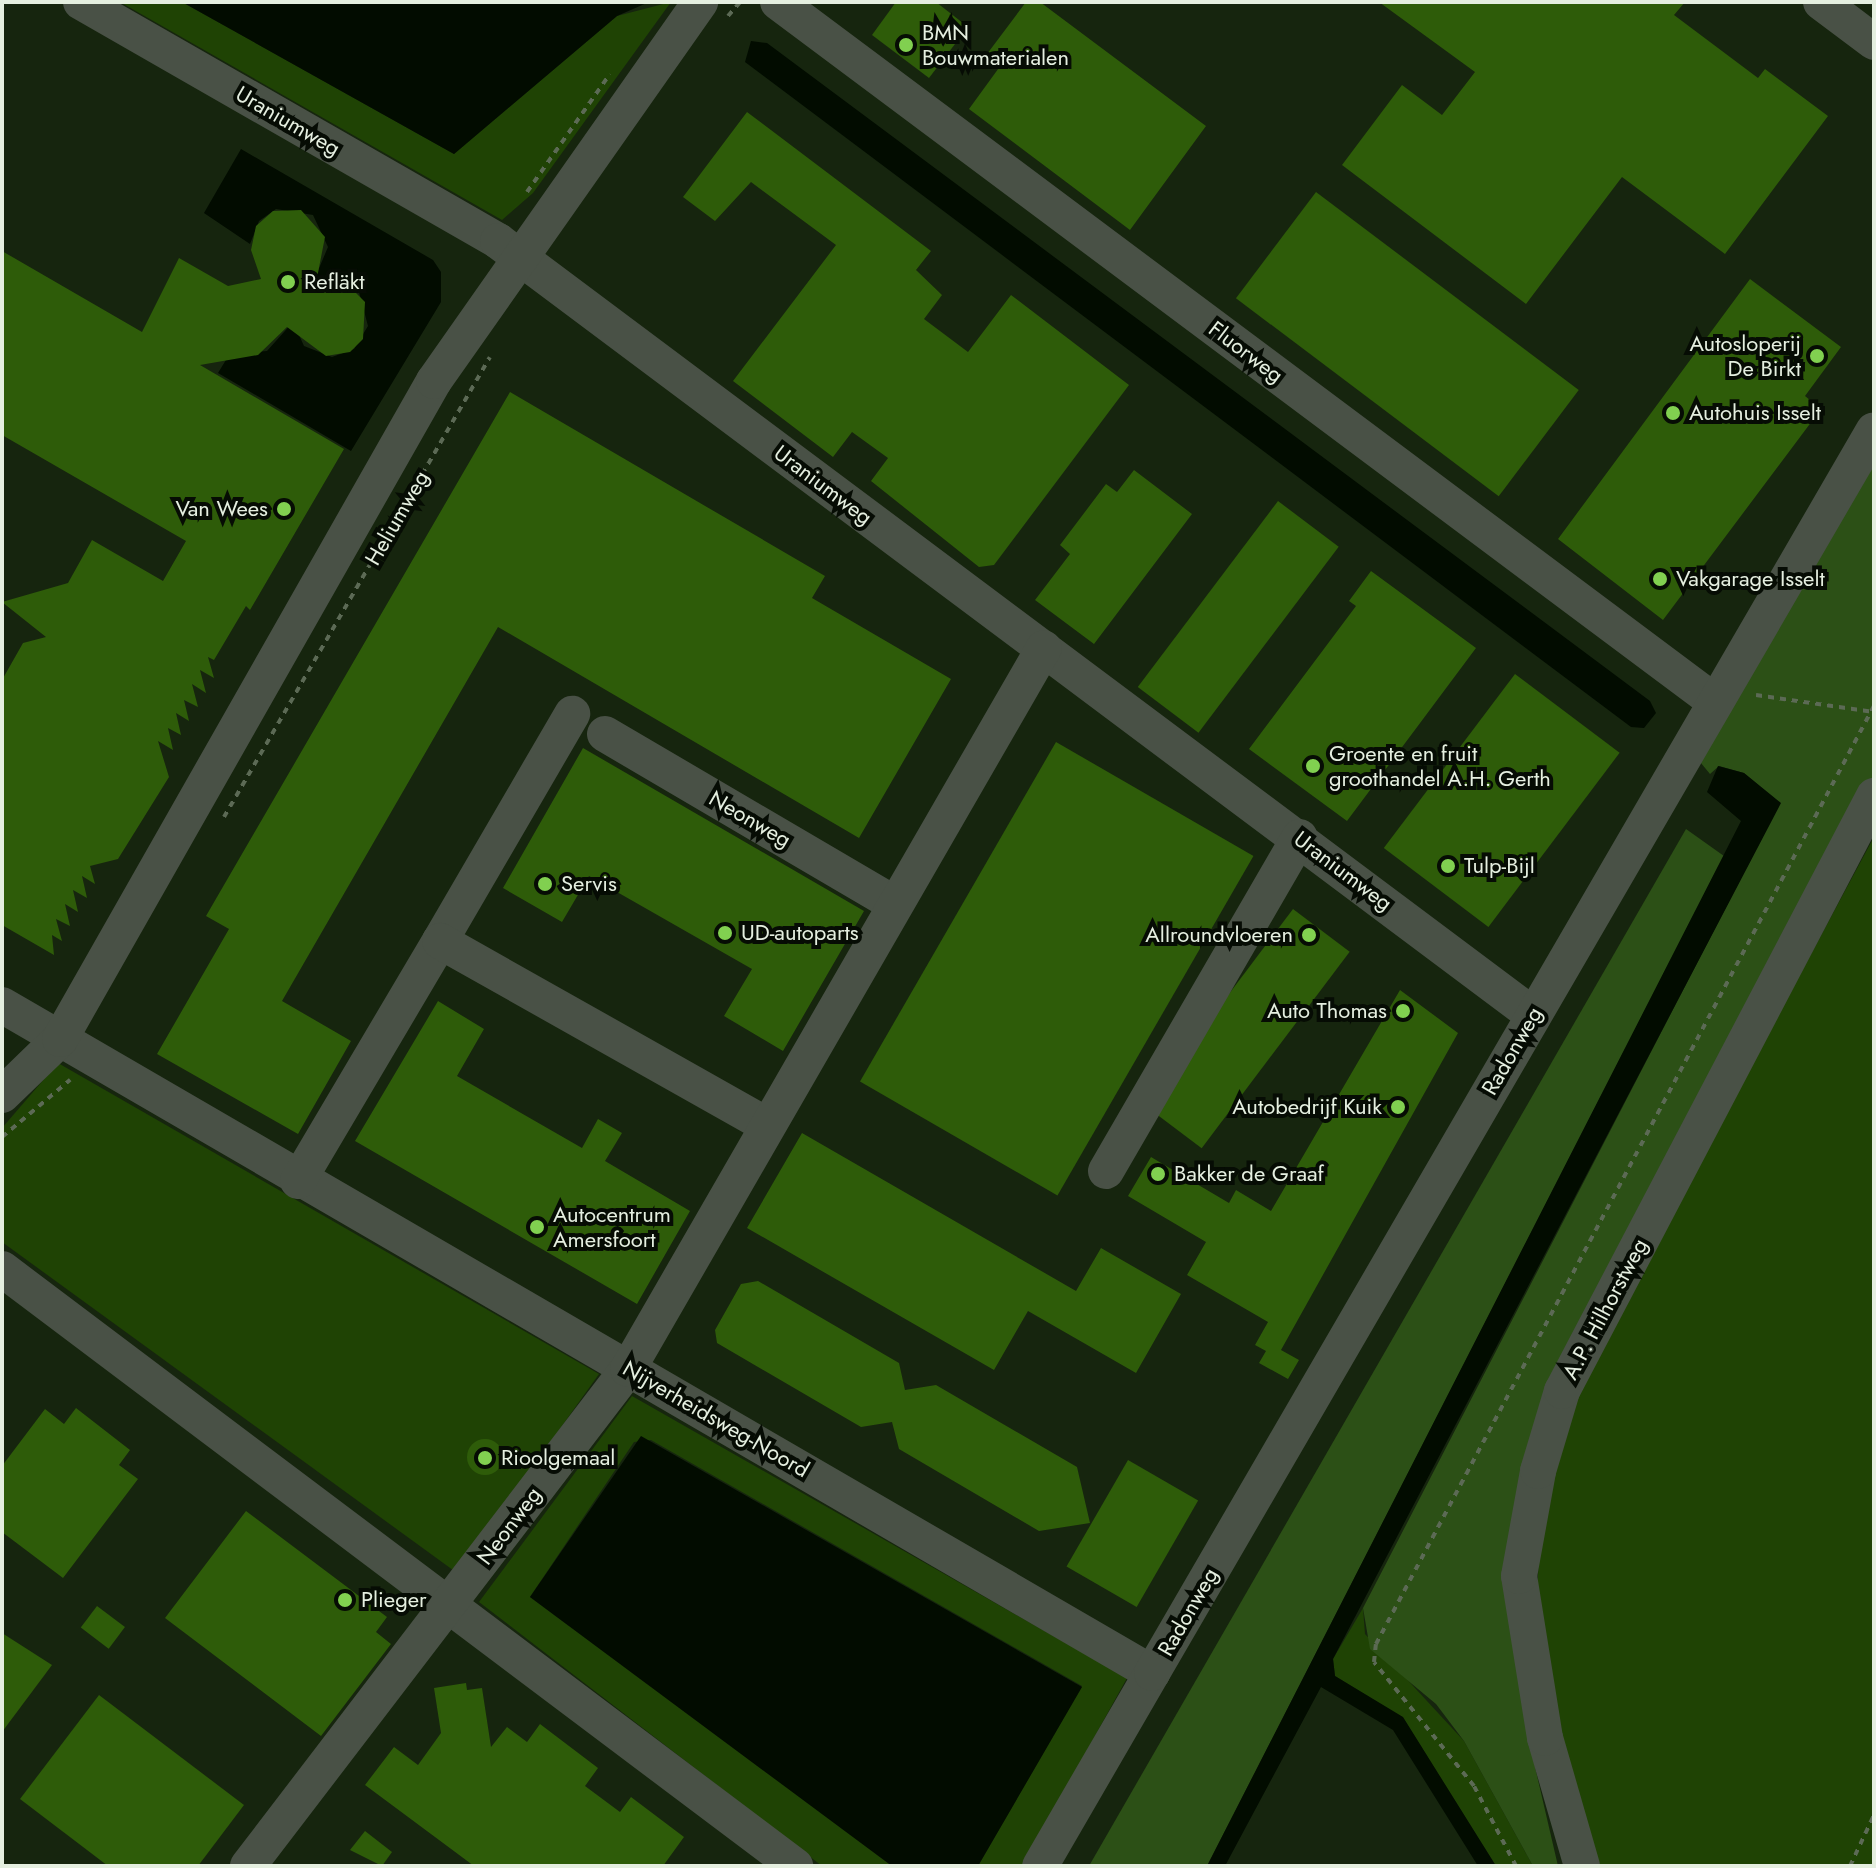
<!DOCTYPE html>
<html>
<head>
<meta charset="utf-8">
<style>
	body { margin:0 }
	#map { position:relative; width:1876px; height:1868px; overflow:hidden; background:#16250e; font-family:Jost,sans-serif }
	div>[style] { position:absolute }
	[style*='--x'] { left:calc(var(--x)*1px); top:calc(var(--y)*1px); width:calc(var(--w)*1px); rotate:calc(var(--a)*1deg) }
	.green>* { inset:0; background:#1f4304 }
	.forest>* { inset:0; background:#2c5016 }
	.water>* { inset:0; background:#020c00 }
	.building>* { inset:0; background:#2e5c09; transform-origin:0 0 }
	.round { border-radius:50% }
	.path>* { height:4px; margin-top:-2px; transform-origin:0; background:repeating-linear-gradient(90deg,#5c6a55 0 6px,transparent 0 12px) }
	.minor>* { height:36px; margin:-18px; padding:0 18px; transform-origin:18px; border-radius:18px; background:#495146 }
	.dots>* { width:22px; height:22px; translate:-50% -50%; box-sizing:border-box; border:4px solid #060c04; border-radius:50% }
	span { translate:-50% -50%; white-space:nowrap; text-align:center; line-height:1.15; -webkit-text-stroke:8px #060c04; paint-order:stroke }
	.poi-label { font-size:22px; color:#e5efe0 }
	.left { translate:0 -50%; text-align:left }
	.right { translate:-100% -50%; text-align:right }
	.street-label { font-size:22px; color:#e5efe0 }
	.frame { position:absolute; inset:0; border:4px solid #e5efe0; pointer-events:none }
</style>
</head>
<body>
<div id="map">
	<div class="green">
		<i style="clip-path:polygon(120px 2px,182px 2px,454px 154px,617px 16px,671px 2px,533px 193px,502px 220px)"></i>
		<i style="clip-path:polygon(1874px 837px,1874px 1866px,1593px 1866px,1544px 1672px,1537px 1600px,1540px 1527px,1583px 1377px)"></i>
		<i style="clip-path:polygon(58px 1063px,599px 1374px,457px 1573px,2px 1242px,2px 1128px)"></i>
		<i style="clip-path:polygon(632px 1396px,1127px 1678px,1023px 1866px,978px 1866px,1082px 1686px,651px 1440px,634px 1442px,530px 1597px,892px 1866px,822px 1866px,479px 1602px)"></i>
		<i style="clip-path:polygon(1363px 1608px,1365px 1634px,1464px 1741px,1533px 1866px,1496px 1866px,1403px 1718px,1335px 1676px,1333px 1659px)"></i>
	</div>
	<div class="forest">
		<i style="clip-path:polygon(1874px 450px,1874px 786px,1526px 1454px,1535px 1767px,1558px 1866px,1533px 1866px,1464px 1741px,1436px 1704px,1370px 1649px,1363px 1608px,1780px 803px,1744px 773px,1719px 766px,1710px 774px,1696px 757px)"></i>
		<i style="clip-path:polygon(1686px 829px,1724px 856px,1207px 1866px,1089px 1866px)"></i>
	</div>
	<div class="water">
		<i style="clip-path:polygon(182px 2px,649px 2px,617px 16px,454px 154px)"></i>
		<i style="clip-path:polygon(751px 41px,767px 43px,1650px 701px,1656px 713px,1644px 728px,1631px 727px,745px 62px)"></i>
		<i style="clip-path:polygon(241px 149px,433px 260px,441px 272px,441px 302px,351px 451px,218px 373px,229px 355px,267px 351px,293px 322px,304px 346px,332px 357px,354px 349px,368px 326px,359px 292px,337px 280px,312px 285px,328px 247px,313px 215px,276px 209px,259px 221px,250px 244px,204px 213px)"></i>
		<i style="clip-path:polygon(1718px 766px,1744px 773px,1781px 803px,1333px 1659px,1335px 1676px,1403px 1717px,1496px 1866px,1478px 1866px,1393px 1730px,1321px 1687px,1225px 1866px,1207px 1866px,1741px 821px,1707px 792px)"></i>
		<i style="clip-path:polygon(641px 1436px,1082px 1687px,978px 1866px,892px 1866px,530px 1597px)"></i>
	</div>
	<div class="building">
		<i style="clip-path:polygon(896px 2px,936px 2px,968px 27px,929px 78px,872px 35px)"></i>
		<i style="clip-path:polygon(1026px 2px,1040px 2px,1206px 126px,1130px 230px,969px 109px,1001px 65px,987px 54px)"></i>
		<i style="clip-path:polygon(1379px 2px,1685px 2px,1674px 15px,1758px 78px,1765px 69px,1828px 116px,1725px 254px,1622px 177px,1526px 304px,1342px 165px,1402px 85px,1442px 115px,1475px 72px)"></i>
		<i style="clip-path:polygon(747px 112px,931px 251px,916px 270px,942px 295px,924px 319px,968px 352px,1011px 295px,1129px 385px,994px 565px,979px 567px,871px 481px,888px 458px,852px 432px,833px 457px,733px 381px,836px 245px,751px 182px,715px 221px,683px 197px)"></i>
		<i style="left:1316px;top:192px;width:329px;height:133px;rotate:37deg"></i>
		<i style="clip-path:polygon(301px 210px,325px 237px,317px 278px,349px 286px,365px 302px,363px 339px,350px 352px,326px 356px,287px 327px,258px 355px,200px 365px,344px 449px,250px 610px,246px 606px,214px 660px,208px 657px,214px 678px,200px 670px,206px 693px,192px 684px,198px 707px,184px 700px,189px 721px,176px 713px,181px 735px,168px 728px,173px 750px,158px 741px,169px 777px,118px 859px,90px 866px,95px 884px,82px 876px,87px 898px,73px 890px,78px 912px,65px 904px,70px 926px,56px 919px,62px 941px,52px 935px,54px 955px,2px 925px,2px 680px,23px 643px,46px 637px,2px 602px,68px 583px,92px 540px,163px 581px,186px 541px,2px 435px,2px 251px,142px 332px,179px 258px,228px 286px,261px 279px,251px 250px,256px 226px,273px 211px)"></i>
		<i style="clip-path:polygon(1750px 279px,1841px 347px,1805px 396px,1821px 409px,1663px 620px,1558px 539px)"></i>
		<i style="clip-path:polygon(510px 392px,825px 576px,812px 598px,951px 679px,859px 838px,498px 627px,282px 1001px,351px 1041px,298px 1134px,157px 1054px,229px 929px,206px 916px)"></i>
		<i style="clip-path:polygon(1134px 470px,1192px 514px,1094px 644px,1035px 600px,1070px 554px,1060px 545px,1106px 484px,1117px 492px)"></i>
		<i style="left:1278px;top:501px;width:76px;height:233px;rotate:37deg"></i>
		<i style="clip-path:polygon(1371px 571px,1476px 648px,1347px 821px,1249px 749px,1356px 606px,1349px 601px)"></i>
		<i style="left:1515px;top:674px;width:131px;height:218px;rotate:37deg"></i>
		<i style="left:1056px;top:742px;width:228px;height:392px;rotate:30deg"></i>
		<i style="clip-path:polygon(583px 748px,864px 911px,783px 1051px,724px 1016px,752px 969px,589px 876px,562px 922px,503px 888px)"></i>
		<i style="left:1293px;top:909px;width:71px;height:246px;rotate:37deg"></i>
		<i style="clip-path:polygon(1400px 990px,1458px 1033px,1281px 1350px,1299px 1360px,1288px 1379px,1259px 1363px,1266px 1351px,1255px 1345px,1268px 1322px,1187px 1275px,1206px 1242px,1128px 1196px,1151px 1157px,1229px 1203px,1236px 1190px,1271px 1211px)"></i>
		<i style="clip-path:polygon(438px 1001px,484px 1029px,457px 1076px,582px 1148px,598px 1119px,622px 1133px,605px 1161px,690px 1211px,637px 1304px,355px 1141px)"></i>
		<i style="clip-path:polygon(802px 1133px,1076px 1291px,1101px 1248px,1181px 1294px,1136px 1373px,1028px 1311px,994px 1370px,747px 1228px)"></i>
		<i style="clip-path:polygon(758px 1281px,899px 1363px,905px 1390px,936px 1385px,1077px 1467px,1090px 1523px,1039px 1531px,899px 1449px,892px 1422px,861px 1427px,717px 1343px,715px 1330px,741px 1284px)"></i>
		<i style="clip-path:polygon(76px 1408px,130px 1450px,119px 1465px,138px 1479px,63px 1578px,2px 1532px,2px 1466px,45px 1409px,64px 1424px)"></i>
		<i class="round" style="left:467px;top:1439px;width:36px;height:36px"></i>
		<i style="left:1128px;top:1460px;width:81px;height:123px;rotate:30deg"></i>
		<i style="clip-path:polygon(246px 1511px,387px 1617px,376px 1632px,391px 1644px,321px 1736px,165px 1618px)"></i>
		<i style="left:97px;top:1606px;width:35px;height:27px;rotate:37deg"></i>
		<i style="clip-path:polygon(2px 1633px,52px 1665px,2px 1732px)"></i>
		<i style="clip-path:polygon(466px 1683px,467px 1690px,482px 1688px,491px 1747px,507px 1727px,527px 1742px,540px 1724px,598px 1768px,585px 1786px,620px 1812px,631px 1797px,684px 1837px,663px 1866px,474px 1866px,365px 1785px,394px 1747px,418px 1765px,441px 1733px,434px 1688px)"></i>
		<i style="clip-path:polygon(99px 1695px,244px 1805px,198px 1866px,108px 1866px,20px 1799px)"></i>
		<i style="clip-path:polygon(365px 1831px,392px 1852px,382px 1866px,350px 1850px)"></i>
	</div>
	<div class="path">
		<i style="--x:728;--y:16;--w:18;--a:-49"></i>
		<i style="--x:527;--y:192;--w:144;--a:-54.9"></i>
		<i style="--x:1756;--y:695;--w:119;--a:8.2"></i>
		<i style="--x:224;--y:817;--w:531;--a:-59.96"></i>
		<i style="--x:2;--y:1137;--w:89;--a:-40"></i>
		<i style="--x:1516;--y:1866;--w:90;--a:-117.7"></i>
		<i style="--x:1474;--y:1786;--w:159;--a:-128.9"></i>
		<i style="--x:1374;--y:1662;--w:18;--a:-84"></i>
		<i style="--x:1376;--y:1644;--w:1062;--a:-62.04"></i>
		<i style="--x:1850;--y:1866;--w:56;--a:-64.8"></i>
	</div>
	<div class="minor">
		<i style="--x:81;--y:2;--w:481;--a:29.8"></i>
		<i style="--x:498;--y:241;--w:1292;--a:36.79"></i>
		<i style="--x:778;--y:2;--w:1170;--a:36.76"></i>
		<i style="--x:1821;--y:2;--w:66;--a:37"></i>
		<i style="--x:605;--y:734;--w:336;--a:30.4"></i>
		<i style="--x:440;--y:941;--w:263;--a:-59.8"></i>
		<i style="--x:2;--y:1005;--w:1330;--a:30.15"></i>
		<i style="--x:1152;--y:1673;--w:223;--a:120.1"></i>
		<i style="--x:2;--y:1095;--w:81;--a:-44"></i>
		<i style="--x:60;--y:1039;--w:757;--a:-60.39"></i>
		<i style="--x:434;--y:381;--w:463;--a:-54.9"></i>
		<i style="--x:1106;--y:1171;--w:386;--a:-59.9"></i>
		<i style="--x:298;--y:1181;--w:279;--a:-59.4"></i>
		<i style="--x:440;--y:941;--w:374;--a:29.4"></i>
		<i style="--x:2;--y:1269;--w:993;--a:36.97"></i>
		<i style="--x:1152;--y:1673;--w:1437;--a:-59.85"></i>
		<i style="--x:248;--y:1866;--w:626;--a:-52.6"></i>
		<i style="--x:628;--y:1369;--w:832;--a:-60.02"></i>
		<i style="--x:1582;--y:1866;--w:133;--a:-106.1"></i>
		<i style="--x:1545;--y:1738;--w:164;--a:-99.1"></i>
		<i style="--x:1519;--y:1576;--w:107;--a:-79.7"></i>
		<i style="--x:1538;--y:1471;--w:84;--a:-73.3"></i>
		<i style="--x:1562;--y:1391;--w:672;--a:-62.33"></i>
	</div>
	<div class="dots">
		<i style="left:906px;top:45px;background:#81d050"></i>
		<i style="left:288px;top:282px;background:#81d050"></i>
		<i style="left:1817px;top:356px;background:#81d050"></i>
		<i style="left:1673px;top:413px;background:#81d050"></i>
		<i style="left:284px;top:509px;background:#81d050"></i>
		<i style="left:1660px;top:579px;background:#81d050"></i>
		<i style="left:1313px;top:766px;background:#81d050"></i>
		<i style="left:1448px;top:866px;background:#81d050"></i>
		<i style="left:545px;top:884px;background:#81d050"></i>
		<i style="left:725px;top:933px;background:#81d050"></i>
		<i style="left:1309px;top:935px;background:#81d050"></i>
		<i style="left:1403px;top:1011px;background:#81d050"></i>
		<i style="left:1398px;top:1107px;background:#81d050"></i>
		<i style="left:1158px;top:1174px;background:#81d050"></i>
		<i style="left:537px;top:1227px;background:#81d050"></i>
		<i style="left:485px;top:1458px;background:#81d050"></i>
		<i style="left:345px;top:1600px;background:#81d050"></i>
	</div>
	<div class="poi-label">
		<span class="left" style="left:922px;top:45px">BMN<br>Bouwmaterialen</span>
		<span class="left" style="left:304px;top:282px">Refläkt</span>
		<span class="right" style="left:1801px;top:356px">Autosloperij<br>De Birkt</span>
		<span class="left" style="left:1689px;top:413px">Autohuis Isselt</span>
		<span class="right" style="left:268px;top:509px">Van Wees</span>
		<span class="left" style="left:1676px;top:579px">Vakgarage Isselt</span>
		<span class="left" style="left:1329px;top:766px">Groente en fruit<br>groothandel A.H. Gerth</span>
		<span class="left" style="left:1464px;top:866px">Tulp-Bijl</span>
		<span class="left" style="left:561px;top:884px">Servis</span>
		<span class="left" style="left:741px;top:933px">UD-autoparts</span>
		<span class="right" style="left:1293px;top:935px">Allroundvloeren</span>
		<span class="right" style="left:1387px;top:1011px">Auto Thomas</span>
		<span class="right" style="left:1382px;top:1107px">Autobedrijf Kuik</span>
		<span class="left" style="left:1174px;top:1174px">Bakker de Graaf</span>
		<span class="left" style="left:553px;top:1227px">Autocentrum<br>Amersfoort</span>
		<span class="left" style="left:501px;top:1458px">Rioolgemaal</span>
		<span class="left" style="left:361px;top:1600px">Plieger</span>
	</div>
	<div class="street-label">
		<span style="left:288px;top:121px;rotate:30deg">Uraniumweg</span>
		<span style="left:1246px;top:352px;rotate:37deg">Fluorweg</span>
		<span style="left:823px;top:485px;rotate:37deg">Uraniumweg</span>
		<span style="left:397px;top:518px;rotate:-60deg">Heliumweg</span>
		<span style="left:750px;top:819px;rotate:30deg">Neonweg</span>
		<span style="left:1343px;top:871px;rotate:37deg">Uraniumweg</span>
		<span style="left:1512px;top:1051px;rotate:-60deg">Radonweg</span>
		<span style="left:1605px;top:1309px;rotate:-62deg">A.P. Hilhorstweg</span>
		<span style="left:716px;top:1419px;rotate:30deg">Nijverheidsweg-Noord</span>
		<span style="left:509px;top:1526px;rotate:-53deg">Neonweg</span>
		<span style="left:1188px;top:1612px;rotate:-60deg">Radonweg</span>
	</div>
	<div class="frame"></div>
</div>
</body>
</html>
